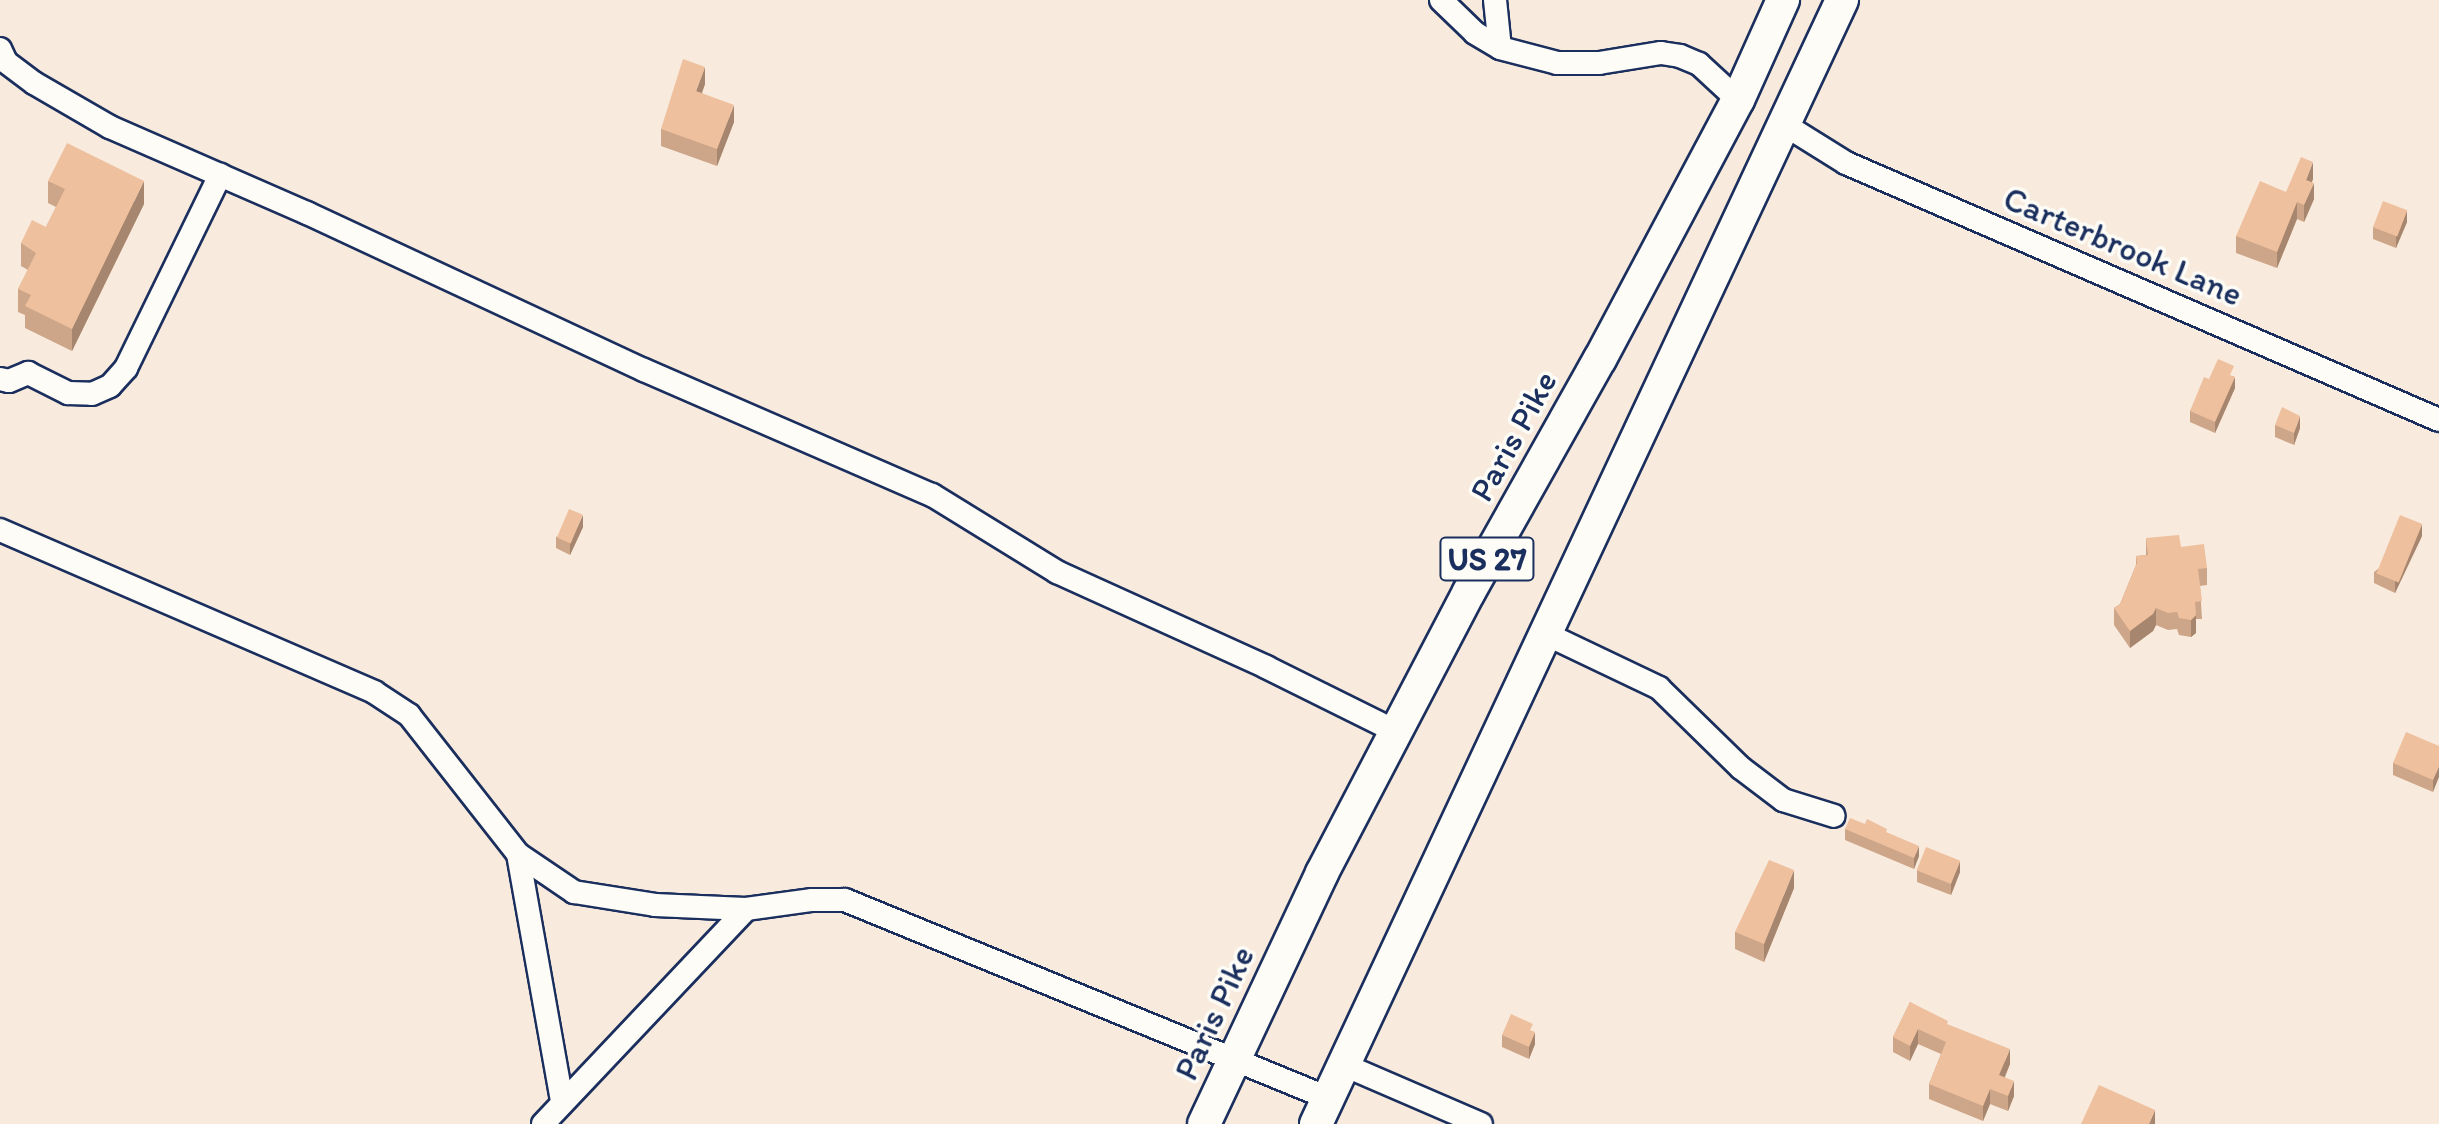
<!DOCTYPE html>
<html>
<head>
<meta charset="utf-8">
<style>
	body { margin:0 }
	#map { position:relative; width:2439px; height:1124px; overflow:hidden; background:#f8eadc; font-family:Itim,sans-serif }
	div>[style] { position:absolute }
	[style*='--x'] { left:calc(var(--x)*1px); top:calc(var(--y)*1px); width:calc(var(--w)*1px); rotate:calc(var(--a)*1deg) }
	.roads { filter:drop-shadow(2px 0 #1b2f5e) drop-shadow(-2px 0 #1b2f5e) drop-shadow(0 2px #1b2f5e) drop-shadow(0 -2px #1b2f5e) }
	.minor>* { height:22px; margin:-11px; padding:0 11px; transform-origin:11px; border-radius:11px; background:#fdfcf7 }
	.highway>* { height:32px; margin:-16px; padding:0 16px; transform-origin:16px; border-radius:16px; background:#fdfcf7 }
	.wall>* { inset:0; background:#cda588 }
	.shaded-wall>* { inset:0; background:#a7866f }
	.building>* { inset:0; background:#eec09e; transform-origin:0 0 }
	span { translate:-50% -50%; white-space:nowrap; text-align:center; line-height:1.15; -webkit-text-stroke:7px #fdfcf7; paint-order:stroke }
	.shield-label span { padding:2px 6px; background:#fdfcf7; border:2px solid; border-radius:6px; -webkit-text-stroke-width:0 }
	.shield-label { font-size:32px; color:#1b2f5e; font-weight:700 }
	.street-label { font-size:34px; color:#1b2f5e }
</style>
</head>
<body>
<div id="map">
	<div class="roads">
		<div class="minor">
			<i style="--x:1441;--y:0;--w:47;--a:44.1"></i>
			<i style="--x:1475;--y:33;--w:29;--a:31"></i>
			<i style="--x:1500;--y:48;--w:59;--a:14.7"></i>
			<i style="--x:1557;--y:63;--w:42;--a:0"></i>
			<i style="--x:1599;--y:63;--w:63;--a:-9.2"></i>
			<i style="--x:1661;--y:53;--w:19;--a:9"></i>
			<i style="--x:1680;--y:56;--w:21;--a:23"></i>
			<i style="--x:1699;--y:64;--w:53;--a:42.7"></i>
			<i style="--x:1495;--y:0;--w:48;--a:84.1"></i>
			<i style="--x:0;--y:49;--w:14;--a:65"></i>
			<i style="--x:6;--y:62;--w:35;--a:37"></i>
			<i style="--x:34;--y:83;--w:88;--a:30.1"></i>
			<i style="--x:110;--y:127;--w:215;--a:23.6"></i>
			<i style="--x:307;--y:213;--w:372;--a:25"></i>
			<i style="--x:644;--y:370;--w:314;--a:23.5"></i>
			<i style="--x:932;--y:495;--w:147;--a:31.6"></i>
			<i style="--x:1057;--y:572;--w:230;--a:24.4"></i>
			<i style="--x:1266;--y:667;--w:144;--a:26.4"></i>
			<i style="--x:1785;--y:125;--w:72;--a:31.9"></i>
			<i style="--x:1846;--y:163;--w:646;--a:23.43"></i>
			<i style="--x:0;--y:379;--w:9;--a:13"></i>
			<i style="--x:9;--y:381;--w:21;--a:-23"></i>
			<i style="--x:28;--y:373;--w:45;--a:26.6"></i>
			<i style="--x:68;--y:393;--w:24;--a:2"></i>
			<i style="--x:92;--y:394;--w:20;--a:-24"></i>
			<i style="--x:110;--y:386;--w:24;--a:-48"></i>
			<i style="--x:126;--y:368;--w:215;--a:-64"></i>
			<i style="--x:0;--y:530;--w:408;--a:23.4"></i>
			<i style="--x:374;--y:692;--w:42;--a:33.3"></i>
			<i style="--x:409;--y:715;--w:177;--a:51.9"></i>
			<i style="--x:518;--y:854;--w:68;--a:34.2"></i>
			<i style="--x:574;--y:892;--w:82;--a:9.1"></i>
			<i style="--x:655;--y:905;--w:91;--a:2.5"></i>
			<i style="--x:746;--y:909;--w:67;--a:-7.8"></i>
			<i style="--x:812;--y:900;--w:33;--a:0"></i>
			<i style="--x:845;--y:900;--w:522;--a:22.29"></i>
			<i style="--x:1546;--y:634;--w:125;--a:25.5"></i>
			<i style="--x:1659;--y:688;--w:115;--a:44.3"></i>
			<i style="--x:1741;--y:768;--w:53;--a:37.3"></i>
			<i style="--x:1783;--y:800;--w:53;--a:17.4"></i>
			<i style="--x:518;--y:854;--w:251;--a:79.9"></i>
			<i style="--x:1344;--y:1065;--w:149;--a:23.3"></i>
			<i style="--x:543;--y:1124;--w:296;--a:-46.6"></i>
		</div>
		<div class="highway">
			<i style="--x:1204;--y:1124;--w:277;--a:-64.8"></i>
			<i style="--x:1322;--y:873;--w:317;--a:-62.4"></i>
			<i style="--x:1469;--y:592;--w:267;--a:-60.7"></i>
			<i style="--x:1600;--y:359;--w:293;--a:-62"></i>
			<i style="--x:1738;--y:100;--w:110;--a:-65.8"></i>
			<i style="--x:1316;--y:1124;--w:1241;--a:-64.92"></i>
		</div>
	</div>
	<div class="wall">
		<i style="clip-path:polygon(705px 84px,702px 93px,734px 122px,717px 166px,661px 146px,661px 129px)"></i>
		<i style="clip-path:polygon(2313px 179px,2312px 182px,2314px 199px,2304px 222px,2297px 219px,2277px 268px,2236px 253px,2236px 236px,2286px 192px)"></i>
		<i style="clip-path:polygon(48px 181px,144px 204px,72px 351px,25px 328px,25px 315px,18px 312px,18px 289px,28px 270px,21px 266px,21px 243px,46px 227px,56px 207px,48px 203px)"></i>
		<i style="clip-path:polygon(2407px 222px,2396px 248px,2373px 239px,2373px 227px)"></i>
		<i style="clip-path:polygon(2234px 376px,2235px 388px,2215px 433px,2190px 422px,2190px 411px,2209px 379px)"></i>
		<i style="clip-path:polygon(2275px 425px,2300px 428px,2294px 445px,2275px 437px)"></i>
		<i style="clip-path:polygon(583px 527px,570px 555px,556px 548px,556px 537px)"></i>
		<i style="clip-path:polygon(2422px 536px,2395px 593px,2374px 583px,2374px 572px)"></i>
		<i style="clip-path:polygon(2146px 538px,2181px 547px,2207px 568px,2207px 585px,2200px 586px,2202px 619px,2196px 619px,2196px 633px,2191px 637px,2179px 635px,2177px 629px,2168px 630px,2156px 625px,2153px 631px,2130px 648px,2114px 625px,2114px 608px,2120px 604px,2136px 565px,2136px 556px,2146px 555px)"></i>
		<i style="clip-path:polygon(2439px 746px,2433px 792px,2393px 775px,2393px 763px)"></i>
		<i style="clip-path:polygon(1845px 829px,1887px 833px,1919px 856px,1914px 869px,1845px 840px)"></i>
		<i style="clip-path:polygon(1917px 870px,1960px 872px,1951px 895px,1917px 882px)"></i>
		<i style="clip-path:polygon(1794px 888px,1764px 962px,1735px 949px,1735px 932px)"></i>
		<i style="clip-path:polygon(1910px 1002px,2010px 1064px,2005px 1077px,2014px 1096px,2008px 1111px,1990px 1104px,1983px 1121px,1929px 1099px,1929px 1084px,1941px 1054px,1918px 1044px,1910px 1061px,1893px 1052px,1893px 1037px)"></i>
		<i style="clip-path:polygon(1533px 1032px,1535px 1044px,1529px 1059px,1502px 1047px,1502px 1035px)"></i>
	</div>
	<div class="shaded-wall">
		<i style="clip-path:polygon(705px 67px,705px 84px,696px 108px,696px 91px)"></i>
		<i style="clip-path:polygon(734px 105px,734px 122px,717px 166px,717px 149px)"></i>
		<i style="clip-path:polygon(2313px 162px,2313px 179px,2306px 196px,2306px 180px)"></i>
		<i style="clip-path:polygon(144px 181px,144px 204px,72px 351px,72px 329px)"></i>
		<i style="clip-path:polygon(2314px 183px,2314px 199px,2304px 222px,2304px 205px)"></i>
		<i style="clip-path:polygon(2297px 202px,2297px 219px,2277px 268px,2277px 252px)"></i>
		<i style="clip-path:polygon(2407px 210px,2407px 222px,2396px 248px,2396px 236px)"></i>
		<i style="clip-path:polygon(2235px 377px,2235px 388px,2215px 433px,2215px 422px)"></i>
		<i style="clip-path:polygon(2300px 416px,2300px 428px,2294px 445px,2294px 433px)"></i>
		<i style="clip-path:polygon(583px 515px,583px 527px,570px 555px,570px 543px)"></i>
		<i style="clip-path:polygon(2422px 524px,2422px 536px,2395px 593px,2395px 581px)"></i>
		<i style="clip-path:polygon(2156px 608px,2156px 625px,2153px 631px,2130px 648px,2130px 631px)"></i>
		<i style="clip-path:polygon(2196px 615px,2196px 633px,2191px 637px,2191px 620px)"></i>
		<i style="clip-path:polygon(2439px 766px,2439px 777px,2433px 792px,2433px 780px)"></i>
		<i style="clip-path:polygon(1919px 846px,1919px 856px,1914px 869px,1914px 858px)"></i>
		<i style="clip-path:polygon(1960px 861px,1960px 872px,1951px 895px,1951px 883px)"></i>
		<i style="clip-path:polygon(1794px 870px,1794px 888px,1764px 962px,1764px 944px)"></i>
		<i style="clip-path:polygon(1918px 1029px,1918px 1044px,1910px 1061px,1910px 1046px)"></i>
		<i style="clip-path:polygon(1535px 1032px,1535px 1044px,1529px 1059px,1529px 1047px)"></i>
		<i style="clip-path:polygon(2010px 1049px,2010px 1064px,1999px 1090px,1999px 1075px)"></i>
		<i style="clip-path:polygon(2014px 1081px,2014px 1096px,2008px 1111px,2008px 1096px)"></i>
		<i style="clip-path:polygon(1990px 1089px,1990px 1104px,1983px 1121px,1983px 1106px)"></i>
		<i style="clip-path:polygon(2155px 1110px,2155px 1124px,2149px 1124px)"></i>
	</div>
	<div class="building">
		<i style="clip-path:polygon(683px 59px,705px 67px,696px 91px,734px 105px,717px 149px,661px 129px)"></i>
		<i style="clip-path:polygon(67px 143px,144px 181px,72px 329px,25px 306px,31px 295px,18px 289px,36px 253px,21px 243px,32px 220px,46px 227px,65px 189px,48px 181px)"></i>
		<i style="clip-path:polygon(2301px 157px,2313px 162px,2306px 180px,2314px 183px,2304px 205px,2297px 202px,2277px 252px,2236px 236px,2260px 181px,2286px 192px)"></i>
		<i style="left:2383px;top:201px;width:26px;height:28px;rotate:21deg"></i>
		<i style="clip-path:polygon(2218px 359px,2234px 366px,2230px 375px,2235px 377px,2215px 422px,2190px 411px,2204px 377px,2209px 379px)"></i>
		<i style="clip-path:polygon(2282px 407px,2300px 416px,2294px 433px,2275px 425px)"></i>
		<i style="left:569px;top:509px;width:15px;height:31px;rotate:23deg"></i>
		<i style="left:2400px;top:515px;width:24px;height:63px;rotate:22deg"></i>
		<i style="clip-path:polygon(2179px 535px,2181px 547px,2204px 544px,2207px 568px,2198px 569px,2202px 601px,2195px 602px,2196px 615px,2191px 620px,2179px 618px,2177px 612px,2168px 613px,2156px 608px,2153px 614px,2130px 631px,2114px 608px,2120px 604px,2137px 563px,2136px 556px,2148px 555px,2146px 538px)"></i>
		<i style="clip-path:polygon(2406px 732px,2439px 746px,2439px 766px,2433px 780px,2393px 763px)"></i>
		<i style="clip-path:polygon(1850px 818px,1865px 824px,1867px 819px,1887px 829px,1886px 832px,1919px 846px,1914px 858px,1845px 829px)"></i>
		<i style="left:1926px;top:847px;width:37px;height:25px;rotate:22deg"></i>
		<i style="clip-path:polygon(1769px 860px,1794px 870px,1764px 944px,1735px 932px)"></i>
		<i style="clip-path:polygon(1910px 1002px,1948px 1021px,1947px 1024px,2010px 1049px,1999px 1075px,2014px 1081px,2008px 1096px,1990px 1089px,1983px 1106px,1929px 1084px,1946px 1042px,1918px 1029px,1910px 1046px,1893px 1037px)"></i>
		<i style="clip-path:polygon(1511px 1014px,1533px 1024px,1530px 1030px,1535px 1032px,1529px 1047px,1502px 1035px)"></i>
		<i style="clip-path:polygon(2099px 1085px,2155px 1110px,2149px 1124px,2081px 1124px)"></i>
	</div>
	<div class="shield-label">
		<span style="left:1487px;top:559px">US 27</span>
	</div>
	<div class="street-label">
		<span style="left:2123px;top:246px;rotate:23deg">Carterbrook Lane</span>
		<span style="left:1513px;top:436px;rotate:-61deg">Paris Pike</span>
		<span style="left:1214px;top:1013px;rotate:-65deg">Paris Pike</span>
	</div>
</div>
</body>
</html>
